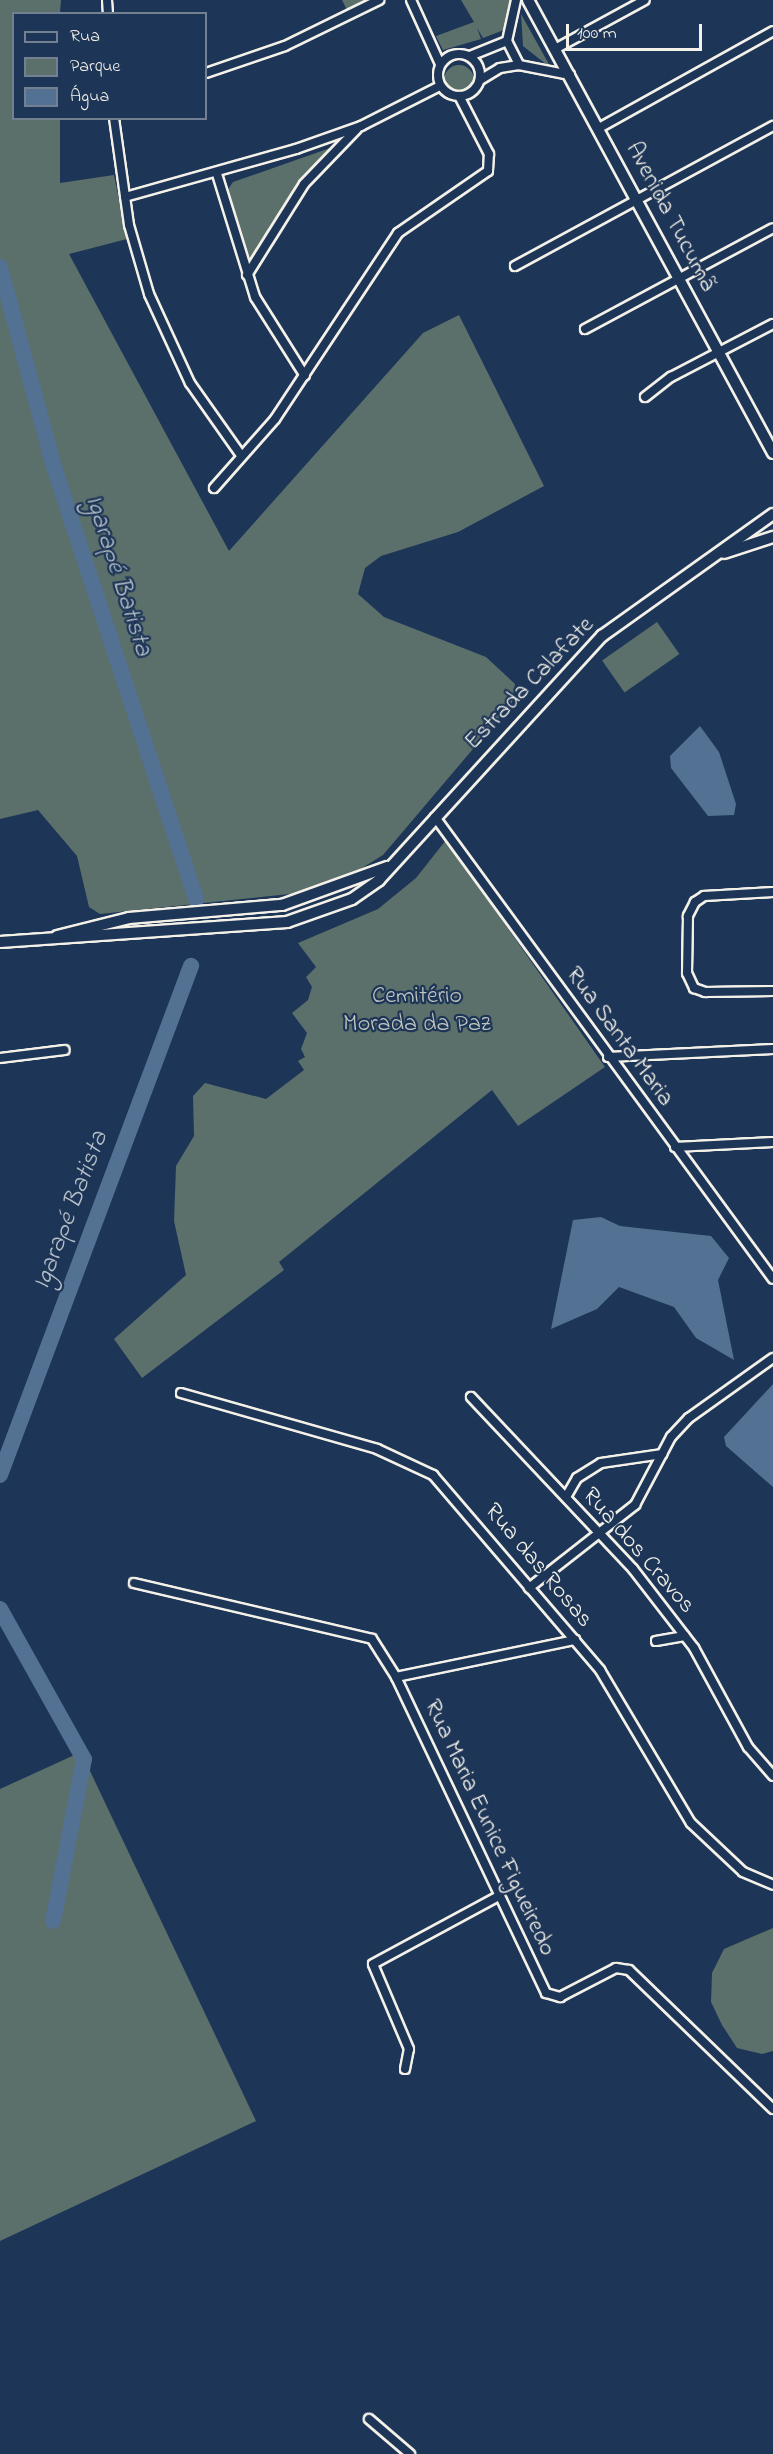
<!DOCTYPE html>
<html>
<head>
<meta charset="utf-8">
<style>
	body { margin:0 }
	#map { position:relative; width:773px; height:2454px; overflow:hidden; background:#1d3557; font-family:"Indie Flower",sans-serif }
	div>[style] { position:absolute }
	[style*='--x'] { left:calc(var(--x)*1px); top:calc(var(--y)*1px); width:calc(var(--w)*1px); rotate:calc(var(--a)*1deg) }
	.green>* { inset:0; background:#5c706b; transform-origin:0 0 }
	.round { border-radius:50% }
	.water>* { inset:0; background:#537192 }
	.river>* { height:16px; margin:-8px; padding:0 8px; transform-origin:8px; border-radius:8px; background:#537192 }
	.roads { filter:drop-shadow(2px 0 #f4f1e8) drop-shadow(-2px 0 #f4f1e8) drop-shadow(0 2px #f4f1e8) drop-shadow(0 -2px #f4f1e8) }
	.street>* { height:8px; margin:-4px; padding:0 4px; transform-origin:4px; border-radius:4px; background:#1d3557 }
	.street>.ring { margin:-4px; padding:0; box-sizing:content-box; background:none; border:8px solid #1d3557; border-radius:50% }
	.secondary>* { height:10px; margin:-5px; padding:0 5px; transform-origin:5px; border-radius:5px; background:#1d3557 }
	span { translate:-50% -50%; white-space:nowrap; text-align:center; line-height:1.15; -webkit-text-stroke:4.5px #1d3557; paint-order:stroke }
	.street-label { font-size:24px; color:#f4f1e8 }
	.park-label { font-size:24px; color:#bfc4bc }
	.water-label { font-size:26px; color:#b4bec6; font-style:italic }
	.legend { position:absolute; left:12px; top:12px; width:195px; height:108px; box-sizing:border-box; background:#1d3557; border:2px solid #738091; margin:0; padding:8px 10px; list-style:none; font-size:18px; color:#f4f1e8 }
	.legend li { display:flex; align-items:center; gap:12px; height:30px }
	.legend b { width:30px; border:2px solid #738091 }
	.scale { position:absolute; left:566px; top:24px; width:136px; height:27px; box-sizing:border-box; border:3px solid #f4f1e8; border-top:0; padding-left:8px; font-size:18px; line-height:21px; white-space:nowrap; color:#f4f1e8; -webkit-text-stroke:4px #1d3557; paint-order:stroke }
</style>
</head>
<body>
<div id="map">
	<div class="green">
		<i style="clip-path:polygon(0 0,61px 0,60px 13px,14px 14px,14px 118px,60px 119px,60px 183px,114px 175px,127px 239px,69px 254px,229px 551px,423px 333px,459px 315px,544px 486px,458px 532px,381px 556px,365px 568px,358px 594px,384px 617px,486px 657px,515px 684px,512px 703px,383px 855px,354px 873px,299px 893px,100px 914px,89px 907px,77px 856px,38px 810px,0 819px)"></i>
		<i style="clip-path:polygon(342px 0,371px 0,348px 12px)"></i>
		<i style="clip-path:polygon(461px 0,511px 0,504px 30px,483px 38px,477px 28px,481px 39px,443px 50px,436px 36px,474px 22px)"></i>
		<i style="clip-path:polygon(521px 14px,551px 68px,523px 46px)"></i>
		<i class="round" style="left:444px;top:65px;width:30px;height:30px"></i>
		<i style="clip-path:polygon(333px 147px,256px 258px,250px 258px,227px 191px,233px 182px)"></i>
		<i style="left:657px;top:622px;width:39px;height:67px;rotate:55deg"></i>
		<i style="clip-path:polygon(446px 840px,605px 1067px,518px 1126px,492px 1090px,279px 1262px,284px 1270px,142px 1378px,114px 1339px,186px 1275px,174px 1221px,176px 1166px,194px 1136px,193px 1096px,205px 1083px,266px 1099px,304px 1070px,298px 1061px,305px 1057px,301px 1049px,307px 1033px,292px 1013px,308px 1000px,312px 987px,306px 977px,316px 967px,298px 943px,378px 909px,416px 878px)"></i>
		<i style="clip-path:polygon(81px 1752px,256px 2121px,0 2241px,0 1789px)"></i>
		<i style="clip-path:polygon(773px 1928px,773px 2051px,762px 2054px,737px 2048px,722px 2025px,711px 2002px,712px 1973px,724px 1949px)"></i>
	</div>
	<div class="water">
		<i style="clip-path:polygon(700px 726px,719px 752px,736px 804px,734px 815px,708px 816px,671px 768px,670px 756px)"></i>
		<i style="clip-path:polygon(601px 1217px,620px 1226px,711px 1236px,729px 1258px,718px 1280px,734px 1360px,696px 1338px,674px 1307px,619px 1287px,597px 1309px,551px 1329px,573px 1220px)"></i>
		<i style="clip-path:polygon(773px 1384px,773px 1487px,726px 1446px,724px 1437px)"></i>
	</div>
	<div class="river">
		<i style="--x:0;--y:267;--w:207;--a:74.9"></i>
		<i style="--x:54;--y:467;--w:455;--a:71.8"></i>
		<i style="--x:0;--y:1475;--w:544;--a:-69.43"></i>
		<i style="--x:0;--y:1609;--w:172;--a:60.8"></i>
		<i style="--x:84;--y:1759;--w:165;--a:100.8"></i>
	</div>
	<div class="roads">
		<div class="street">
			<i style="--x:107;--y:0;--w:14;--a:86"></i>
			<i style="--x:411;--y:0;--w:70;--a:65.6"></i>
			<i style="--x:507;--y:41;--w:27;--a:63"></i>
			<i style="--x:555;--y:49;--w:102;--a:-28.6"></i>
			<i class="ring" style="left:438px;top:54px;width:34px;height:34px"></i>
			<i style="--x:470;--y:56;--w:40;--a:-22"></i>
			<i style="--x:507;--y:41;--w:42;--a:-77.6"></i>
			<i style="--x:206;--y:73;--w:83;--a:-18.9"></i>
			<i style="--x:285;--y:46;--w:105;--a:-26.1"></i>
			<i style="--x:480;--y:80;--w:23;--a:-31"></i>
			<i style="--x:500;--y:68;--w:19;--a:-9"></i>
			<i style="--x:519;--y:65;--w:52;--a:11.1"></i>
			<i style="--x:114;--y:118;--w:108;--a:82"></i>
			<i style="--x:129;--y:225;--w:72;--a:73.8"></i>
			<i style="--x:149;--y:294;--w:98;--a:65.3"></i>
			<i style="--x:190;--y:383;--w:87;--a:54.8"></i>
			<i style="--x:599;--y:128;--w:199;--a:-29.1"></i>
			<i style="--x:217;--y:174;--w:129;--a:72.8"></i>
			<i style="--x:255;--y:297;--w:93;--a:57.7"></i>
			<i style="--x:125;--y:197;--w:178;--a:-15.7"></i>
			<i style="--x:296;--y:149;--w:69;--a:-19.5"></i>
			<i style="--x:361;--y:126;--w:89;--a:-26.9"></i>
			<i style="--x:515;--y:266;--w:294;--a:-28.5"></i>
			<i style="--x:247;--y:275;--w:107;--a:-57.9"></i>
			<i style="--x:304;--y:184;--w:76;--a:-46.1"></i>
			<i style="--x:585;--y:329;--w:213;--a:-28.2"></i>
			<i style="--x:645;--y:397;--w:33;--a:-38"></i>
			<i style="--x:671;--y:377;--w:115;--a:-27.5"></i>
			<i style="--x:214;--y:488;--w:92;--a:-48.5"></i>
			<i style="--x:275;--y:419;--w:223;--a:-56.5"></i>
			<i style="--x:398;--y:233;--w:109;--a:-34.6"></i>
			<i style="--x:488;--y:171;--w:17;--a:-87"></i>
			<i style="--x:489;--y:154;--w:65;--a:-117.3"></i>
			<i style="--x:435;--y:817;--w:572;--a:53.81"></i>
			<i style="--x:773;--y:892;--w:69;--a:176.7"></i>
			<i style="--x:704;--y:896;--w:11;--a:146"></i>
			<i style="--x:695;--y:902;--w:16;--a:117"></i>
			<i style="--x:688;--y:916;--w:57;--a:91"></i>
			<i style="--x:687;--y:973;--w:17;--a:65"></i>
			<i style="--x:694;--y:988;--w:12;--a:20"></i>
			<i style="--x:705;--y:992;--w:68;--a:-0.8"></i>
			<i style="--x:608;--y:1057;--w:165;--a:-2.8"></i>
			<i style="--x:0;--y:1058;--w:65;--a:-7"></i>
			<i style="--x:675;--y:1147;--w:98;--a:-2.9"></i>
			<i style="--x:181;--y:1393;--w:204;--a:15.9"></i>
			<i style="--x:377;--y:1449;--w:62;--a:24.9"></i>
			<i style="--x:433;--y:1475;--w:257;--a:49.4"></i>
			<i style="--x:600;--y:1670;--w:178;--a:59.3"></i>
			<i style="--x:691;--y:1823;--w:71;--a:43.3"></i>
			<i style="--x:743;--y:1872;--w:33;--a:23"></i>
			<i style="--x:471;--y:1397;--w:236;--a:46.7"></i>
			<i style="--x:633;--y:1569;--w:100;--a:52.3"></i>
			<i style="--x:694;--y:1648;--w:113;--a:61.4"></i>
			<i style="--x:748;--y:1747;--w:38;--a:49"></i>
			<i style="--x:566;--y:1497;--w:22;--a:-60"></i>
			<i style="--x:577;--y:1478;--w:28;--a:-32"></i>
			<i style="--x:601;--y:1463;--w:62;--a:-8.4"></i>
			<i style="--x:134;--y:1583;--w:244;--a:13.2"></i>
			<i style="--x:372;--y:1639;--w:45;--a:57.7"></i>
			<i style="--x:396;--y:1677;--w:350;--a:64.6"></i>
			<i style="--x:546;--y:1993;--w:15;--a:16"></i>
			<i style="--x:560;--y:1997;--w:63;--a:-27.4"></i>
			<i style="--x:616;--y:1968;--w:13;--a:9"></i>
			<i style="--x:629;--y:1970;--w:200;--a:44"></i>
			<i style="--x:529;--y:1588;--w:135;--a:-38.1"></i>
			<i style="--x:635;--y:1505;--w:77;--a:-62.1"></i>
			<i style="--x:671;--y:1437;--w:26;--a:-47"></i>
			<i style="--x:689;--y:1418;--w:103;--a:-35.5"></i>
			<i style="--x:656;--y:1641;--w:29;--a:-10"></i>
			<i style="--x:396;--y:1677;--w:183;--a:-11.7"></i>
			<i style="--x:405;--y:2069;--w:20;--a:-79"></i>
			<i style="--x:409;--y:2049;--w:92;--a:-113"></i>
			<i style="--x:373;--y:1964;--w:143;--a:-28.4"></i>
			<i style="--x:369;--y:2419;--w:54;--a:40.5"></i>
		</div>
		<div class="secondary">
			<i style="--x:528;--y:0;--w:515;--a:61.59"></i>
			<i style="--x:724;--y:553;--w:52;--a:-18.1"></i>
			<i style="--x:57;--y:936;--w:74;--a:-14"></i>
			<i style="--x:129;--y:918;--w:154;--a:-4.9"></i>
			<i style="--x:282;--y:905;--w:112;--a:-19.9"></i>
			<i style="--x:0;--y:942;--w:288;--a:-4"></i>
			<i style="--x:287;--y:922;--w:69;--a:-19.5"></i>
			<i style="--x:352;--y:899;--w:33;--a:-35"></i>
			<i style="--x:379;--y:880;--w:331;--a:-47.6"></i>
			<i style="--x:602;--y:636;--w:210;--a:-35.5"></i>
		</div>
	</div>
	<div class="street-label">
		<span style="left:670px;top:217px;rotate:62deg">Avenida Tucumã</span>
		<span style="left:530px;top:684px;rotate:-46deg">Estrada Calafate</span>
		<span style="left:619px;top:1037px;rotate:54deg">Rua Santa Maria</span>
		<span style="left:638px;top:1551px;rotate:49deg">Rua dos Cravos</span>
		<span style="left:538px;top:1566px;rotate:50deg">Rua das Rosas</span>
		<span style="left:489px;top:1828px;rotate:65deg">Rua Maria Eunice Figueiredo</span>
	</div>
	<div class="park-label">
		<span style="left:417px;top:1011px">Cemitério<br>Morada da Paz</span>
	</div>
	<div class="water-label">
		<span style="left:117px;top:576px;rotate:72deg">Igarapé Batista</span>
		<span style="left:72px;top:1211px;rotate:-69deg">Igarapé Batista</span>
	</div>
	<ul class="legend">
	<li><b style="height:8px;background:#1d3557"></b>Rua</li>
	<li><b style="height:16px;background:#5c706b"></b>Parque</li>
	<li><b style="height:16px;background:#537192"></b>Água</li>
	</ul>
	<div class="scale">100 m</div>
</div>
</body>
</html>
